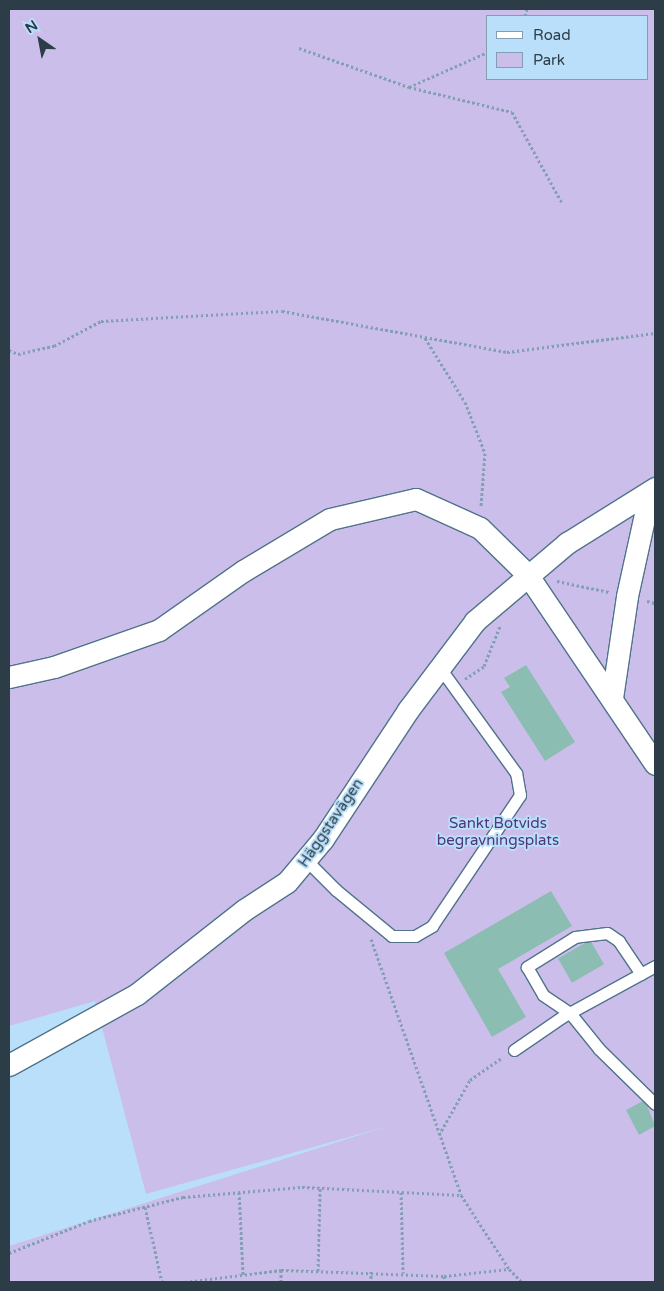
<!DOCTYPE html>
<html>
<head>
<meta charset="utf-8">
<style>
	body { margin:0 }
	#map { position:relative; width:664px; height:1291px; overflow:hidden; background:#b9dffa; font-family:"Varela Round",sans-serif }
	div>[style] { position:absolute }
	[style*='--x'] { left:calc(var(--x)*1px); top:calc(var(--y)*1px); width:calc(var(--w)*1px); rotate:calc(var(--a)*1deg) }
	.green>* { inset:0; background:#ccbeea }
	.building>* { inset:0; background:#8bbdb2; transform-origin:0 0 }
	.path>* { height:3px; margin-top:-1.5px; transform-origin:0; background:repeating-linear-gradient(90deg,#829fb4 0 2.5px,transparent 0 5px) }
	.roads { filter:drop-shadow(1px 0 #50738b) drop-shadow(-1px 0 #50738b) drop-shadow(0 1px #50738b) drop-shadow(0 -1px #50738b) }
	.lane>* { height:11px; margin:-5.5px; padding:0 5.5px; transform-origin:5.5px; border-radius:5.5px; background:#fff }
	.street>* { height:21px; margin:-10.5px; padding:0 10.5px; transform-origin:10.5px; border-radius:10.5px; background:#fff }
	span { translate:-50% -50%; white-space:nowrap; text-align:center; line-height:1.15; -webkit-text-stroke:4px #b9dffa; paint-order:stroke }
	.street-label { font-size:15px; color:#2d3d47 }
	.park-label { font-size:15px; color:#51367a }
	.frame { position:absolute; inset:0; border:10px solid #2d3d47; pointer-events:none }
	.legend { position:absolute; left:486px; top:15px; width:162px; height:65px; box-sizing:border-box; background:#b9dffa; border:1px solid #819eb2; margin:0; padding:6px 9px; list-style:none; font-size:15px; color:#2d3d47 }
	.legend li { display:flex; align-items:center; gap:10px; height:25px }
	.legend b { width:25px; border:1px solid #819eb2 }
	.north { position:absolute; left:15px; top:15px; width:50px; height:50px; -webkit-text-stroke:4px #b9dffa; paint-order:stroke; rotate:327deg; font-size:14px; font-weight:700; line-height:20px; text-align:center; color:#2d3d47 }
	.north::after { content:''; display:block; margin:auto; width:18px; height:22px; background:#2d3d47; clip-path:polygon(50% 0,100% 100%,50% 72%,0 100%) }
</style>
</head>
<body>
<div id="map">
	<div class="green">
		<i style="clip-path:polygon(evenodd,9px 9px,655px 9px,655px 1282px,9px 1282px,9px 1246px,388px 1126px,146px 1194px,95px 1001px,9px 1026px,9px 9px,488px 16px,648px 16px,648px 79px,488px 79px,488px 16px)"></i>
	</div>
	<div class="building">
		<i style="clip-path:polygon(526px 665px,575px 742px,545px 761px,501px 692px,510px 687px,504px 678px)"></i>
		<i style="clip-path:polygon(551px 891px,572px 926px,498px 969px,526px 1017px,492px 1037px,444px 953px)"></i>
		<i style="left:590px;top:940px;width:28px;height:37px;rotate:60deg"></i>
		<i style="clip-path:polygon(645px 1100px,655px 1126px,639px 1135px,626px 1110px)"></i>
	</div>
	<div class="path">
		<i style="--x:525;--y:16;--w:7;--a:-74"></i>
		<i style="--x:299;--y:48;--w:117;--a:19.5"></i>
		<i style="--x:409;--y:87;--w:86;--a:-23.9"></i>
		<i style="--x:409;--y:87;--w:106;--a:13.6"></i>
		<i style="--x:512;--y:112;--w:104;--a:61.2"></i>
		<i style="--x:425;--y:338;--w:75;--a:58"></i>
		<i style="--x:465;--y:402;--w:55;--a:68.6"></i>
		<i style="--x:485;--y:453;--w:53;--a:94.3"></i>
		<i style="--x:9;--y:350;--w:10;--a:24"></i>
		<i style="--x:18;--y:354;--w:37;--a:-13"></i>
		<i style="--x:54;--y:346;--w:53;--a:-28"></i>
		<i style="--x:101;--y:321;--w:181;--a:-3.2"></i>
		<i style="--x:282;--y:311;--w:229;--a:10.3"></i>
		<i style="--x:507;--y:352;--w:149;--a:-7.3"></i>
		<i style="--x:557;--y:581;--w:53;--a:11.9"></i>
		<i style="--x:647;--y:601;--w:8;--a:14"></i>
		<i style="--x:465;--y:679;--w:23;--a:-34"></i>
		<i style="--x:484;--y:666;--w:43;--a:-68.2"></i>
		<i style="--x:371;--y:939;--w:271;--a:70.6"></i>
		<i style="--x:461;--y:1195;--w:88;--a:57"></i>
		<i style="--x:439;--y:1135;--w:63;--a:-60.6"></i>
		<i style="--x:470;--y:1080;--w:38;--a:-35"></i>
		<i style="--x:239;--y:1192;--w:83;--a:87.2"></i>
		<i style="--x:401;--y:1192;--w:81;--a:88.6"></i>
		<i style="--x:145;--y:1207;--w:77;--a:77.2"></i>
		<i style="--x:9;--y:1253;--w:86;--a:-21.8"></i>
		<i style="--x:89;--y:1221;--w:97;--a:-14.3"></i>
		<i style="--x:183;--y:1197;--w:119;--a:-4.8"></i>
		<i style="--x:302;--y:1187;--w:159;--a:2.9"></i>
		<i style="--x:281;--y:1270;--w:12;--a:90"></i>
		<i style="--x:318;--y:1271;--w:84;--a:-88.6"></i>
		<i style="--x:371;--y:1271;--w:11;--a:90"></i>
		<i style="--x:444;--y:1276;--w:6;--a:90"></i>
		<i style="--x:185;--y:1282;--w:97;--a:-7.1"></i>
		<i style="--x:281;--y:1270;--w:163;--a:2.1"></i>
		<i style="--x:444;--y:1276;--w:65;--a:-6.1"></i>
		<i style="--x:509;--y:1269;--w:18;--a:45"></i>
	</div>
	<div class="roads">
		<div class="lane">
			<i style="--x:307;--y:861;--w:41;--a:45"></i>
			<i style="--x:336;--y:890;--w:72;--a:39.4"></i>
			<i style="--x:392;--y:936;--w:23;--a:0"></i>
			<i style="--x:415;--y:936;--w:20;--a:-30"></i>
			<i style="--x:432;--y:926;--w:158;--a:-56.1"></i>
			<i style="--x:520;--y:795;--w:22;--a:-100"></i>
			<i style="--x:516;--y:773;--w:130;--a:-125.9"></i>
			<i style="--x:641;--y:974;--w:40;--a:-124"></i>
			<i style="--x:619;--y:941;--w:14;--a:-146"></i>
			<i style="--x:607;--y:933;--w:32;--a:173"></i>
			<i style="--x:575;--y:937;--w:57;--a:148"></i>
			<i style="--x:527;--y:967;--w:32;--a:60"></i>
			<i style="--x:543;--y:995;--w:32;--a:34"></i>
			<i style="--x:570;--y:1013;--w:46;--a:51.1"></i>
			<i style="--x:599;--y:1049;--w:78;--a:44.5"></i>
			<i style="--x:514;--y:1050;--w:58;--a:-34.5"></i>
			<i style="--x:562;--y:1017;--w:106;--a:-28.7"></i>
		</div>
		<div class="street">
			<i style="--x:9;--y:677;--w:46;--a:-12.5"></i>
			<i style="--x:54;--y:667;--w:111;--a:-19.4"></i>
			<i style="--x:159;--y:630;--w:103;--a:-35.1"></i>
			<i style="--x:243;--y:571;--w:101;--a:-30.9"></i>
			<i style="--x:330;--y:519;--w:88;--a:-13.1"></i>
			<i style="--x:416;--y:499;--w:70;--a:24.4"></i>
			<i style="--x:480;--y:528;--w:66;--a:44.4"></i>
			<i style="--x:527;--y:574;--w:229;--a:56"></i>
			<i style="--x:612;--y:698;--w:103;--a:-81.6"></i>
			<i style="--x:627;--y:596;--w:107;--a:-77.6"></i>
			<i style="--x:9;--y:1065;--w:146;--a:-29"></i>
			<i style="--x:137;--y:994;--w:136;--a:-38.1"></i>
			<i style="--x:244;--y:910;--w:51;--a:-33.1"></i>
			<i style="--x:287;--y:882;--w:56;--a:-50.1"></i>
			<i style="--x:323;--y:839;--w:154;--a:-56.6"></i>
			<i style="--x:408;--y:710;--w:111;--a:-53"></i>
			<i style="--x:475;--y:621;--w:121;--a:-40.3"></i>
			<i style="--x:567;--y:543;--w:104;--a:-32"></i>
		</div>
	</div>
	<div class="street-label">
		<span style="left:331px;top:823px;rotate:-56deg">Häggstavägen</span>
	</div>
	<div class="park-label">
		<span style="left:498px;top:832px">Sankt Botvids<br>begravningsplats</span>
	</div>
	<div class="frame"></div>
	<ul class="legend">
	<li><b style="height:6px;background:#fff"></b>Road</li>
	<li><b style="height:14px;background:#ccbeea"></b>Park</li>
	</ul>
	<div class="north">N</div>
</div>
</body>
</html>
